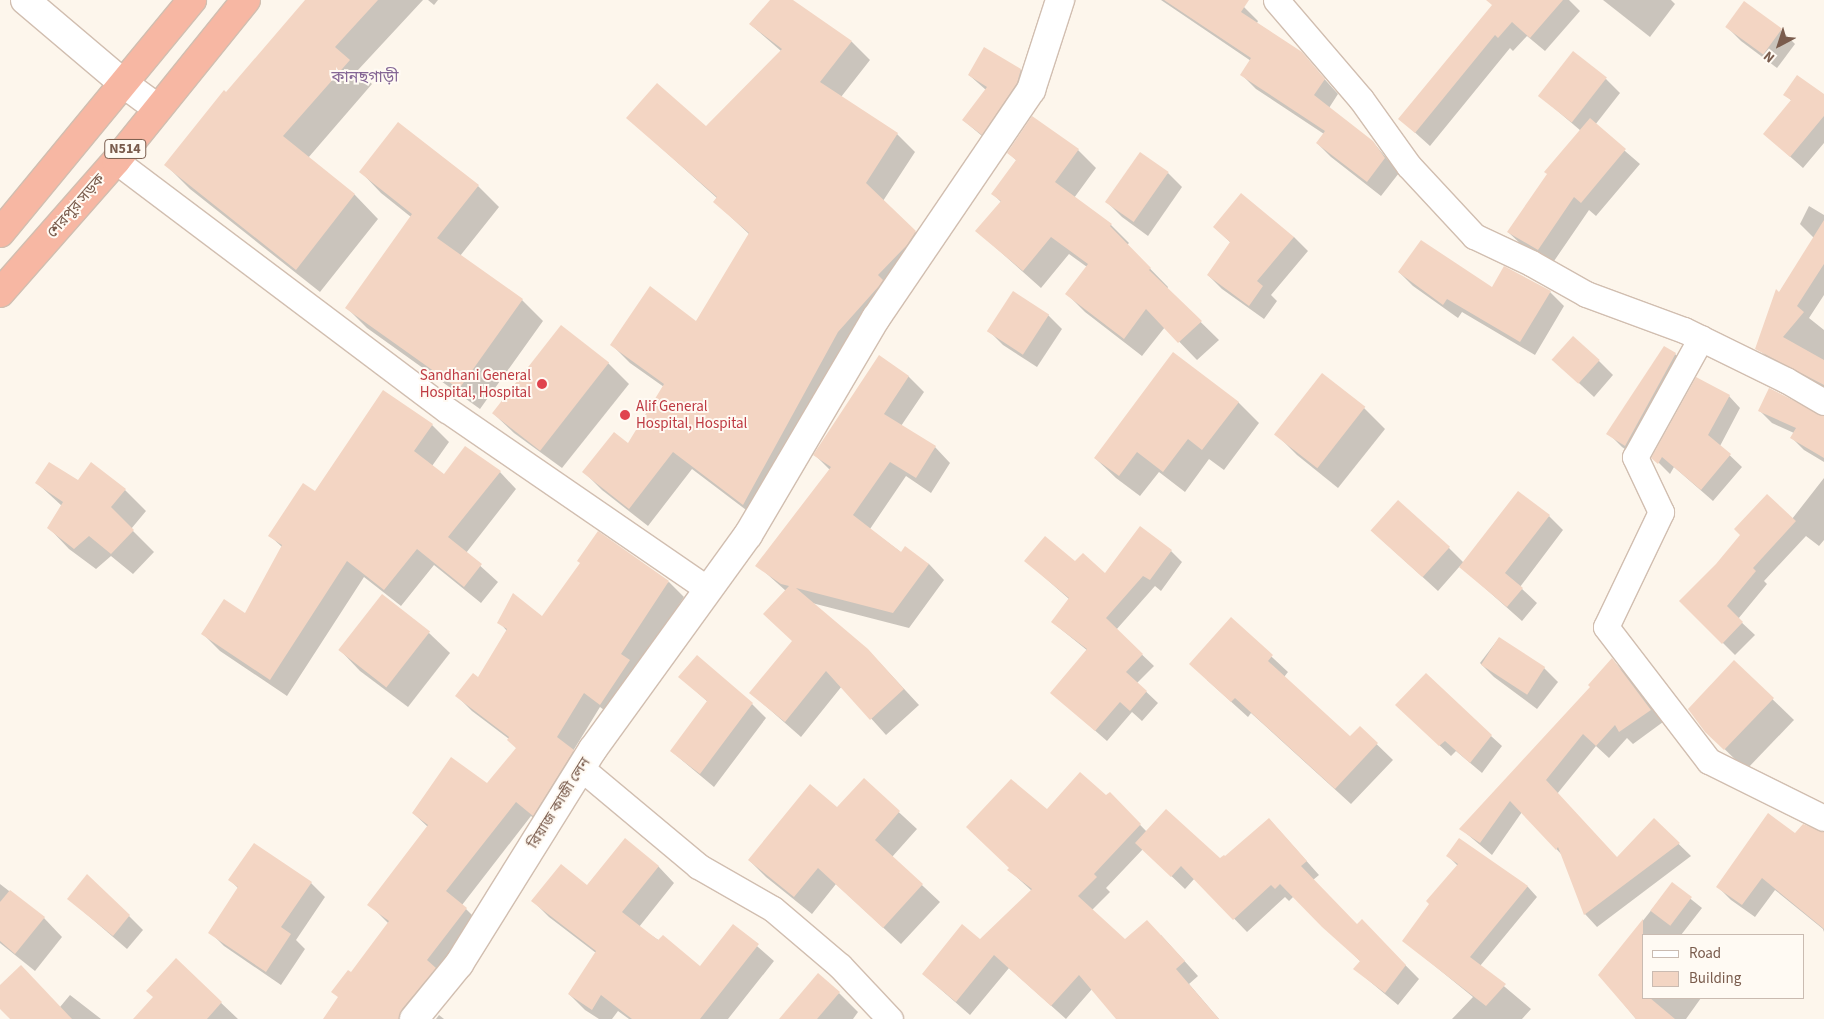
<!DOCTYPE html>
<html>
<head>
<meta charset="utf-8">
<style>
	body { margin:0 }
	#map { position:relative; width:1824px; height:1019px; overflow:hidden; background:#fdf6ec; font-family:"Source Sans 3","Noto Sans Bengali",sans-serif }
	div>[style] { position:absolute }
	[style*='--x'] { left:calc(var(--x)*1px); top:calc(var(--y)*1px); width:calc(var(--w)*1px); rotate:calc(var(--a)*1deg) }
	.shadow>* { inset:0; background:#0003 }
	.building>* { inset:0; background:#f3d5c3; transform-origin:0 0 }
	.roads { filter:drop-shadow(1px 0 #d1beb0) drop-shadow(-1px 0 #d1beb0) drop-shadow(0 1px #d1beb0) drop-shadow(0 -1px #d1beb0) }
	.street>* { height:25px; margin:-12.5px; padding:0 12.5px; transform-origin:12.5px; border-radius:12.5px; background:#fff }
	.secondary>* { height:28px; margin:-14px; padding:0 14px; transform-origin:14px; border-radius:14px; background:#fff }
	.highway>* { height:28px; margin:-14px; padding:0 14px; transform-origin:14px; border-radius:14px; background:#f7b7a3 }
	.dots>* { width:14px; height:14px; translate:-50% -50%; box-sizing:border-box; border:2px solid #fffaf3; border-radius:50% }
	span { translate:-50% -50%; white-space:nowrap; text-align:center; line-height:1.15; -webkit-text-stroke:4px #fffaf3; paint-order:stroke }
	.shield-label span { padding:1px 4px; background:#fffaf3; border:1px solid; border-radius:4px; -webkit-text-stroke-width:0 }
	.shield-label { font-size:14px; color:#7a5c4d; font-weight:700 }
	.street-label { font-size:15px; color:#7a5c4d }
	.health-label { font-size:15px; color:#be3a42 }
	.right { translate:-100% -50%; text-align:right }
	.left { translate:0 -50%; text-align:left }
	.neighbourhood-label { font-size:16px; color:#846695 }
	.legend { position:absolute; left:1642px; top:934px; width:162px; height:65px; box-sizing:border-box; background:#fffaf3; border:1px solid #cabbb1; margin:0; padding:6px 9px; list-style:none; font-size:15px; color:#7a5c4d }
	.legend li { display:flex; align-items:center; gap:10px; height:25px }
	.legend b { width:25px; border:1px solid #cabbb1 }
	.north { position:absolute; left:1754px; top:20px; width:50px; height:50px; -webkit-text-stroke:4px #fffaf3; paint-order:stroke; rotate:220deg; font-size:14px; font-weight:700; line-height:20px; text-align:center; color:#7a5c4d }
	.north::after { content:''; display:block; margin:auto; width:18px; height:22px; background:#7a5c4d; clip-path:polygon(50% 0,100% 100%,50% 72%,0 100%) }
</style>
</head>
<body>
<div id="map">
	<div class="shadow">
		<i style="clip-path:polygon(307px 0,423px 0,358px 70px,372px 84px,308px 158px,355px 195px,378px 219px,320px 292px,190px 189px,166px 165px)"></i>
		<i style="clip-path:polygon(428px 0,438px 0,434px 5px)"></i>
		<i style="clip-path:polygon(772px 0,790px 0,852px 42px,870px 60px,841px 97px,897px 134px,915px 152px,883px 201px,934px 250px,762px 522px,692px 469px,648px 526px,602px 490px,584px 472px,629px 445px,664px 387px,630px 363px,612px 345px,696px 322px,750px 235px,715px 202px,718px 199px,628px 118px,706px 128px,781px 51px,750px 24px)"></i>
		<i style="clip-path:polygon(1161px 0,1232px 0,1244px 7px,1258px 21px,1257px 23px,1301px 53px,1338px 94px,1329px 108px,1373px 142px,1399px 173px,1381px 196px,1331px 157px,1317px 143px,1324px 134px,1256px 89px,1242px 75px,1251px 61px)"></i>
		<i style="clip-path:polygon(1498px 0,1569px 0,1580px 11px,1545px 51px,1527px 36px,1513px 51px,1510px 48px,1430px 146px,1400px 119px)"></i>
		<i style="clip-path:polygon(1603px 0,1671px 0,1675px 4px,1650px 37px)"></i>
		<i style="clip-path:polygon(1727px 27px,1781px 30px,1795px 44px,1777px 68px,1741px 41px)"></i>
		<i style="clip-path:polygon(1021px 70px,1033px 82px,994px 146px,963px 120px,986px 90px,969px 75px)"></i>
		<i style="clip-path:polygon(1606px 79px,1620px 93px,1595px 125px,1640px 164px,1596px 216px,1589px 210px,1552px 264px,1523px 246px,1508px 232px,1581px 131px,1540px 96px)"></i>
		<i style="clip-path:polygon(1785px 95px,1824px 95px,1824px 143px,1803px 168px,1765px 134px,1792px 101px)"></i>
		<i style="clip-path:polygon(1078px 150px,1096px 168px,1074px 198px,1111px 225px,1129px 243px,1127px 245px,1168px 287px,1167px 289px,1219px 340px,1197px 360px,1165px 327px,1142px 356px,1085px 312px,1067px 294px,1087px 267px,1069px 254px,1041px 288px,977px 231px,1001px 202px,993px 194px,1017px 161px,1009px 153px)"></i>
		<i style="clip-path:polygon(361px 172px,478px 186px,499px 207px,460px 256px,522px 300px,543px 321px,480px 409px,367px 328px,347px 308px,411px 217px,381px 193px)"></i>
		<i style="clip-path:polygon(1168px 173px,1182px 187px,1148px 236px,1122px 217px,1108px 203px)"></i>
		<i style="clip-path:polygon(1809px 206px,1824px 215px,1824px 295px,1809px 318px,1824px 330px,1824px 390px,1769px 359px,1757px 347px,1779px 293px,1814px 238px,1800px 224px)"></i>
		<i style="clip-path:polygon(1214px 227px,1294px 237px,1308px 251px,1271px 295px,1277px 301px,1264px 319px,1222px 289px,1208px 275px,1231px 243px)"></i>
		<i style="clip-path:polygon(1399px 272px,1493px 289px,1550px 292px,1564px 306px,1535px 355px,1462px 312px,1458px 318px,1413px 286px)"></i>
		<i style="clip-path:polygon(1048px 315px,1062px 329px,1037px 367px,1003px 345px,989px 331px)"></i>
		<i style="clip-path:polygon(1675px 354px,1689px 368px,1639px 459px,1622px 447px,1608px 433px)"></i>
		<i style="clip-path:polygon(1554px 360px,1599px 361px,1613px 375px,1594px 397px)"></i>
		<i style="clip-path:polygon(608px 363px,629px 384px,562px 468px,514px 433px,493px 413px)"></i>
		<i style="clip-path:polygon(908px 376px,924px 392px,901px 426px,935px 447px,950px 463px,931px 493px,906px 476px,870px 529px,902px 553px,929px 564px,944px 580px,909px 628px,812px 603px,868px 650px,919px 705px,886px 735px,842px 686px,801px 737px,751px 693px,793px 642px,786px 591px,757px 565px,830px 470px,815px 455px)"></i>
		<i style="clip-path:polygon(384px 392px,432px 425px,449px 442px,432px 466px,444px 475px,500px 472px,516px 489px,466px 553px,498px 582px,481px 603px,434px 565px,401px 606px,364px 577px,287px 696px,220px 651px,203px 634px,245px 615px,282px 547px,270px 536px,315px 492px)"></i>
		<i style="clip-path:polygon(1729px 396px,1740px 408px,1720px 446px,1742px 467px,1713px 501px,1674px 467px,1670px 474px,1653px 457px)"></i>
		<i style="clip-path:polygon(1238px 402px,1259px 423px,1224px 470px,1209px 459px,1185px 492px,1159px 472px,1140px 496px,1116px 478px,1095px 458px)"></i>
		<i style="clip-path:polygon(1364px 408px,1385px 429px,1338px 488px,1297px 455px,1276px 434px)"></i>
		<i style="clip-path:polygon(1760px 411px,1824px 417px,1824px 462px,1804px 450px,1792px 438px,1794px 433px,1772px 423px)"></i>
		<i style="clip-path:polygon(92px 464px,125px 490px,146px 511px,131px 529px,154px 552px,133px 574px,111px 556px,96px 569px,69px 549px,49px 528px,62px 506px,37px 483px,78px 482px)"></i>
		<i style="clip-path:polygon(1824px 478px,1824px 540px,1819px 546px,1806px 536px,1764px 581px,1767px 584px,1738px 619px,1755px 635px,1735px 655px,1681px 601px,1792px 519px)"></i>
		<i style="clip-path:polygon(1549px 516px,1563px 530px,1520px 587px,1537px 603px,1522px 621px,1460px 566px,1438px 591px,1372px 531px,1449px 548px,1464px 563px)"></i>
		<i style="clip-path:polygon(1171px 551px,1182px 562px,1161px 591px,1155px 586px,1116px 630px,1154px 666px,1137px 683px,1158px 703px,1142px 721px,1132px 712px,1107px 741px,1052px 693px,1088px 651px,1052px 622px,1069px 599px,1026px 561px,1075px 563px,1106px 575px)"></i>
		<i style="clip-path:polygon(669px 582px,684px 597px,637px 669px,616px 719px,600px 707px,573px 751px,588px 766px,549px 830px,531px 816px,462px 905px,481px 924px,423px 1019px,324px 1019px,339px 998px,351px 974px,389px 924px,369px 904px,428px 827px,413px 813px,488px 785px,517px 749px,509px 739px,472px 711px,457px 696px,479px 679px,507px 631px,499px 622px,543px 618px)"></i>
		<i style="clip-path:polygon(1231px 619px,1288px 672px,1284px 677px,1350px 738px,1360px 728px,1393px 760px,1351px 804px,1251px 713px,1248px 717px,1207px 680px)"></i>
		<i style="clip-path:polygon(429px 633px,450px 653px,408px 707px,360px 671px,340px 650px)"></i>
		<i style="clip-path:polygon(1499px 638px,1544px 668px,1558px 682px,1537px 709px,1494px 677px,1480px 663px)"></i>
		<i style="clip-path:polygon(1612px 660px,1624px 672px,1663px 722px,1633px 744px,1627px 738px,1609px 758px,1596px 746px,1557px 794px,1617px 858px,1654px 820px,1691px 856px,1597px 927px,1585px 914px,1562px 855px,1522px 812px,1492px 855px,1461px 829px,1592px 687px)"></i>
		<i style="clip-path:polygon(1734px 662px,1794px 720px,1746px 770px,1706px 731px)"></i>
		<i style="clip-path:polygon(680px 677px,752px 704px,766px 718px,714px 787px,671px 751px,708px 702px)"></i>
		<i style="clip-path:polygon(1408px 716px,1491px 736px,1502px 746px,1482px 773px,1456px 751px,1451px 756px)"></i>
		<i style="clip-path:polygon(864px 780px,917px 829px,892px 857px,940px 902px,901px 944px,836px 884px,812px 914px,766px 877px,749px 860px,838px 808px)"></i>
		<i style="clip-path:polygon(1110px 794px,1147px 832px,1220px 860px,1225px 858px,1269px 819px,1319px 875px,1313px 880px,1357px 926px,1362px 921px,1419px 979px,1398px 1005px,1355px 969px,1361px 962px,1294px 896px,1289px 901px,1285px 897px,1247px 932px,1195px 878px,1185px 889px,1143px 849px,1106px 888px,1110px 892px,1092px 910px,1125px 941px,1161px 935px,1198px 976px,1189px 984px,1219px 1019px,1118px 1019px,1092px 989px,1066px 1019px,1009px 968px,970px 1015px,923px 974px,980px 941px,1032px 891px,1009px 870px,1047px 811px,1106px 797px)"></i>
		<i style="clip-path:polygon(1824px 833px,1824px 932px,1823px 929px,1775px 890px,1755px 917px,1731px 900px,1718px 887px,1795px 835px)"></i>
		<i style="clip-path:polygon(1459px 839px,1528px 887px,1537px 897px,1480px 966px,1531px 1009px,1522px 1019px,1452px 1019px,1473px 997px,1404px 941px,1458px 866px,1448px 856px)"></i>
		<i style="clip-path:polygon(658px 866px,674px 883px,639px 927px,700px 968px,734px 926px,774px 961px,728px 1019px,629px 1019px,618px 1011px,612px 1019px,599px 1019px,585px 1010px,569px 994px,596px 953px,549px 917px,533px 901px)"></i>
		<i style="clip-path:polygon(230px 880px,311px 883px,325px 897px,296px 940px,305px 949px,281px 985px,224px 946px,210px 932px,239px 889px)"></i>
		<i style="clip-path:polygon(0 884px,44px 918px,62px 937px,35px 971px,0 943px)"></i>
		<i style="clip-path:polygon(1672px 884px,1702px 908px,1681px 935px,1643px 935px,1643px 998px,1701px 998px,1686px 1019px,1636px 1019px,1600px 975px)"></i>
		<i style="clip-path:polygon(69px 899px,129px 916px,143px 930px,127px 949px)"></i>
		<i style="clip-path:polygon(176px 960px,238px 1019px,135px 1019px,154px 997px)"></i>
		<i style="clip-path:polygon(0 986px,60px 1007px,70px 995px,101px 1019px,11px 1019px,0 1007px)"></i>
		<i style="clip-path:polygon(839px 993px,858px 1012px,853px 1019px,789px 1019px)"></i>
		<i style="clip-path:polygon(439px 1015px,444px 1019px,436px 1019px)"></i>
	</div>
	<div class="building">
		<i style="clip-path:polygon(305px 0,378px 0,335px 47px,350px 60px,283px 136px,355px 194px,296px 270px,164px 165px,224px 90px,226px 92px)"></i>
		<i style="clip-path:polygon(770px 0,793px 0,852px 41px,820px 82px,898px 133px,866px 183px,916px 231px,907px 245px,878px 275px,883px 280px,879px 286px,838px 332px,743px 505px,673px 452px,629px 509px,582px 472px,614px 432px,628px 443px,664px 384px,610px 345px,650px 286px,696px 321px,749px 233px,713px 202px,717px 197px,626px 118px,657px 83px,706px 126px,782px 49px,749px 24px)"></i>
		<i style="clip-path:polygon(1164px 0,1249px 0,1241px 12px,1302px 52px,1325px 79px,1314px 95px,1373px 141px,1385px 158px,1367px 182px,1316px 143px,1325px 131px,1240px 75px,1251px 58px)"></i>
		<i style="clip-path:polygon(1486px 0,1563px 0,1530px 38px,1512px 22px,1498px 38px,1495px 35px,1415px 133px,1398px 119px,1492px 5px)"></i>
		<i style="left:1744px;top:1px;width:47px;height:32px;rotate:36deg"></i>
		<i style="clip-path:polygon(984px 47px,1021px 69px,1017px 83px,982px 135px,962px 120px,987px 87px,968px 75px)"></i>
		<i style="left:1573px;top:51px;width:43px;height:57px;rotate:38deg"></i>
		<i style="clip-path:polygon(1797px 75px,1824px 94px,1824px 116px,1790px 157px,1763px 134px,1791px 100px,1783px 95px)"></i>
		<i style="clip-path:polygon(1032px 116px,1079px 149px,1055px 182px,1112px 224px,1110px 226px,1151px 268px,1149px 270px,1202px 321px,1178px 343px,1146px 309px,1124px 339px,1065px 294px,1088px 264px,1051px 237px,1023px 271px,975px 231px,1001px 201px,991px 194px,1016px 160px,1007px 153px)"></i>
		<i style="clip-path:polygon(1590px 118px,1626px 149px,1581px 203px,1574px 197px,1538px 250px,1507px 232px,1547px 174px,1544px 172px)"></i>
		<i style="clip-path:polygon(398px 122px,479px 185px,437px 238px,523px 299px,459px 389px,345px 308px,412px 214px,359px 172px)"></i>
		<i style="left:1140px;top:152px;width:35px;height:61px;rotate:35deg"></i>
		<i style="clip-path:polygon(1241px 193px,1294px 237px,1257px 281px,1263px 286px,1249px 306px,1207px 275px,1230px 242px,1213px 227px)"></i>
		<i style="clip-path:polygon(1824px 220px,1824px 264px,1797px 306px,1804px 312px,1783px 337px,1824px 360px,1824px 385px,1755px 349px,1776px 289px,1779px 292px)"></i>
		<i style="clip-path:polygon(1421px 240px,1492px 287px,1504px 266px,1551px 291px,1520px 342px,1447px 299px,1443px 305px,1398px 272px)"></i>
		<i style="left:1013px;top:291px;width:43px;height:48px;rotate:33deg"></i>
		<i style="left:561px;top:325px;width:61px;height:112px;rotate:38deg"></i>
		<i style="left:1573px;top:336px;width:36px;height:32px;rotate:42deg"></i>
		<i style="clip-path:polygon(1664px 346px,1676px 353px,1625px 446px,1606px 434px)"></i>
		<i style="clip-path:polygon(1173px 352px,1239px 402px,1202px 450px,1188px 439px,1163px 472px,1137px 452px,1119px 476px,1094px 458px)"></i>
		<i style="clip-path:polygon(879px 355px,909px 376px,884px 414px,936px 446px,916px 478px,890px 462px,853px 515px,901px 552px,905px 546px,929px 564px,893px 613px,796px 588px,868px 649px,904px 689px,870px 720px,826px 671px,785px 722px,749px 693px,792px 641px,763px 614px,789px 586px,781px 584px,755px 566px,831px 467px,813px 455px)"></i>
		<i style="left:1322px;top:373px;width:55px;height:78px;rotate:38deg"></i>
		<i style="clip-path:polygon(1696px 377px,1730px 395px,1708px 435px,1731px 454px,1701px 490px,1662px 457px,1658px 464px,1651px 458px)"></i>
		<i style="clip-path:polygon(1769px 388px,1824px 416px,1824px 458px,1790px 438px,1796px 428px,1758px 411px)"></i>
		<i style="clip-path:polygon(383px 390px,433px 424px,414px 451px,444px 474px,465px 446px,501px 471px,448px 537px,482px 564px,464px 587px,417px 549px,384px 590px,347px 561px,270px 680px,201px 634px,224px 599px,245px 613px,282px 545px,268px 536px,303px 483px,315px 491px)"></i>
		<i style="clip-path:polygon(49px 462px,78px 480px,91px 462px,126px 489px,111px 507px,134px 530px,111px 554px,89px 536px,74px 549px,47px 528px,63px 502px,35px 483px)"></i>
		<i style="clip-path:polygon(1518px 491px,1550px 515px,1505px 573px,1523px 588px,1507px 607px,1459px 567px)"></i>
		<i style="clip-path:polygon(1767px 494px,1796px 521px,1753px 568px,1756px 571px,1727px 606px,1743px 622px,1722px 644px,1679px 601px,1716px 564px,1740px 535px,1734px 529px)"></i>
		<i style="left:1398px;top:500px;width:70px;height:41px;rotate:42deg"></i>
		<i style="clip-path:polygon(1140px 526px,1172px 550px,1150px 580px,1143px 576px,1106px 618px,1143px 654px,1126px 672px,1147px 691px,1130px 711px,1120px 702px,1095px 731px,1050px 693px,1087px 649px,1051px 622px,1069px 598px,1024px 561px,1045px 536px,1075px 561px,1083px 553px,1105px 573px)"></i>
		<i style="clip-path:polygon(598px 531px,669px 581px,621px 654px,630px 660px,600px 705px,584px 693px,557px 737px,574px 750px,533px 816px,516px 802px,446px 891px,467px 908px,427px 960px,436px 968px,402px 1009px,399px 1019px,323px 1019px,338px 997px,331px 992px,348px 970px,351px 972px,389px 921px,367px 905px,428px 825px,412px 813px,451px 757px,487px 783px,516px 748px,507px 740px,509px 737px,455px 696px,473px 673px,478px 677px,507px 629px,497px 623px,513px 593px,542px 616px,580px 563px,577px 561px)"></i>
		<i style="left:382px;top:594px;width:61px;height:71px;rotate:38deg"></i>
		<i style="clip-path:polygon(1231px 617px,1273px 655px,1268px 661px,1350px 736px,1360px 726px,1378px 743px,1335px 789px,1235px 698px,1231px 702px,1189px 664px)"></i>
		<i style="left:1499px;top:637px;width:55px;height:33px;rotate:33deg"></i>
		<i style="clip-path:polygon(697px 655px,753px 703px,700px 774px,670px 751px,707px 701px,678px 677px)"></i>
		<i style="clip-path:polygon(1612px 658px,1651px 710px,1619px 732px,1615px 725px,1596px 746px,1583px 734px,1546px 780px,1617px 857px,1654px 818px,1680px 843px,1584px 915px,1558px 847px,1556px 850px,1510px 801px,1480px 843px,1459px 829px,1590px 687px,1588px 685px)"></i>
		<i style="clip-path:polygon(1734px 660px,1774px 698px,1724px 750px,1705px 732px,1688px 709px)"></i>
		<i style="clip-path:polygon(1426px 673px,1492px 735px,1470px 763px,1445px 741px,1439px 746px,1395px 705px)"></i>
		<i style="clip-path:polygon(1080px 772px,1106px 795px,1110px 792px,1141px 824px,1094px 874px,1097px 877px,1078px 896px,1125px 939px,1147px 920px,1185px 961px,1176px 969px,1219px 1019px,1116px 1019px,1079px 975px,1051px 1006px,994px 955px,956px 1002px,922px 974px,962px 924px,980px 939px,1032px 889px,1007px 870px,1009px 868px,966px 827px,1011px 779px,1047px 809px)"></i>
		<i style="clip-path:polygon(864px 778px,900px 811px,875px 840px,923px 884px,883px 928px,818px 868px,794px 897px,748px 860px,810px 784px,837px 807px)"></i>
		<i style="clip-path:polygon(1166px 809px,1220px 858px,1224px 855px,1225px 856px,1269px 818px,1307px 861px,1301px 866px,1357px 924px,1362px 919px,1406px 965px,1385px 993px,1353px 969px,1360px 961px,1322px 927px,1280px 884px,1275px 889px,1271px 885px,1233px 920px,1181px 866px,1171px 877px,1135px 843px)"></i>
		<i style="clip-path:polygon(1768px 813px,1795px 833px,1803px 824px,1824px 832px,1824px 929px,1762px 878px,1742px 905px,1716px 887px)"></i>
		<i style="clip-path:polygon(625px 838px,659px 866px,622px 912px,658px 940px,663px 935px,700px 966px,733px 924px,759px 944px,700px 1019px,632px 1019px,601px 995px,592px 1010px,568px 994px,596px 951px,531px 901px,561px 864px,587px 885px)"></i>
		<i style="clip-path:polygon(1459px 838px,1528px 886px,1470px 957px,1506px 984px,1486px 1006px,1402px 941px,1429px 904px,1426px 901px,1458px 864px,1446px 856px)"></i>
		<i style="clip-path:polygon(254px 843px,312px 882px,281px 927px,291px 934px,266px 972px,208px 933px,238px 887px,228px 880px)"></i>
		<i style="clip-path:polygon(87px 874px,130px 915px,113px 936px,67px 899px)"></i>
		<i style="left:1672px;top:882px;width:25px;height:36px;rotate:37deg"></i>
		<i style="clip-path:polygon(10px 890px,45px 917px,15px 954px,0 941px,0 902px)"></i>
		<i style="clip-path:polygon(1643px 919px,1643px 998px,1650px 998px,1675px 1019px,1636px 1019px,1598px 975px)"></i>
		<i style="clip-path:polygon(176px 958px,222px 1002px,207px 1019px,133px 1019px,153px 997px,146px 991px)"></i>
		<i style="clip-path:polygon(21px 965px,72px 1019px,10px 1019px,0 1009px,0 985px)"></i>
		<i style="clip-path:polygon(818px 973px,840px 992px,817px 1019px,779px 1019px)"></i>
	</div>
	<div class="roads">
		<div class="street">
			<i style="--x:1276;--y:0;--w:130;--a:49.4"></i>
			<i style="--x:1361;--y:99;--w:82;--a:54.4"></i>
			<i style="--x:1409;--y:166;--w:96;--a:47.1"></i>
			<i style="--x:1474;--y:236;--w:63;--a:25.3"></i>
			<i style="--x:1531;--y:263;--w:63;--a:29.4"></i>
			<i style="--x:1586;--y:294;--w:104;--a:20.2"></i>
			<i style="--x:1684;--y:330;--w:114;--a:26.1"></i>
			<i style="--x:1786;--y:380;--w:44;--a:30.1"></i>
			<i style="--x:116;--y:161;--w:414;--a:37"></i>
			<i style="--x:447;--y:410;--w:316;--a:34.5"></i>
			<i style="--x:1701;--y:338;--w:136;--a:119"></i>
			<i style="--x:1635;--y:457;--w:61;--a:64.7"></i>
			<i style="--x:1661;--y:512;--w:127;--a:115.6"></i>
			<i style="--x:1606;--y:627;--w:169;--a:52.5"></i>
			<i style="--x:1709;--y:761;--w:128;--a:26.4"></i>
			<i style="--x:581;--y:768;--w:153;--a:39.9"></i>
			<i style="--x:698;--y:866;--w:86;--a:29.8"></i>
			<i style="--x:773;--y:909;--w:88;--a:40.4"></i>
			<i style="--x:840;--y:966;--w:73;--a:46.7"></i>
		</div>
		<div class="secondary">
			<i style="--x:25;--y:0;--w:128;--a:40.3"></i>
			<i style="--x:123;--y:83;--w:42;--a:36.3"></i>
			<i style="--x:414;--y:1019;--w:71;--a:-50.7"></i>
			<i style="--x:459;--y:964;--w:253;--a:-58.1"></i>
			<i style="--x:593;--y:749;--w:264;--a:-54.1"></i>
			<i style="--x:748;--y:535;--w:252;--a:-59.5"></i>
			<i style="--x:876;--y:318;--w:276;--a:-55.8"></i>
			<i style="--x:1031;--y:90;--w:95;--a:-72.1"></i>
		</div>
		<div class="highway">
			<i style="--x:0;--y:233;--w:302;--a:-50.5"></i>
			<i style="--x:0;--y:293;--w:176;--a:-48.7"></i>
			<i style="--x:116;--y:161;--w:207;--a:-51.1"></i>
		</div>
	</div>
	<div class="dots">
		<i style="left:542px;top:384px;background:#e0444e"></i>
		<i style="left:625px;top:415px;background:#e0444e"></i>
	</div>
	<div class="shield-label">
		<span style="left:125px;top:149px">N514</span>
	</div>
	<div class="street-label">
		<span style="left:76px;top:206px;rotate:-49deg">শেরপুর সড়ক</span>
		<span style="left:559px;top:803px;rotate:-58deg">রিয়াজ কাজী লেন</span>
	</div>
	<div class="health-label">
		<span class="right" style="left:531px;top:384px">Sandhani General<br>Hospital, Hospital</span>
		<span class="left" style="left:636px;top:415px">Alif General<br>Hospital, Hospital</span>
	</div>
	<div class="neighbourhood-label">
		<span style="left:365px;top:77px">কানছগাড়ী</span>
	</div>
	<ul class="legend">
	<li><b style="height:6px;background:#fff"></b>Road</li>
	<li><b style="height:14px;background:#f3d5c3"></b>Building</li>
	</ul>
	<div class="north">N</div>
</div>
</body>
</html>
